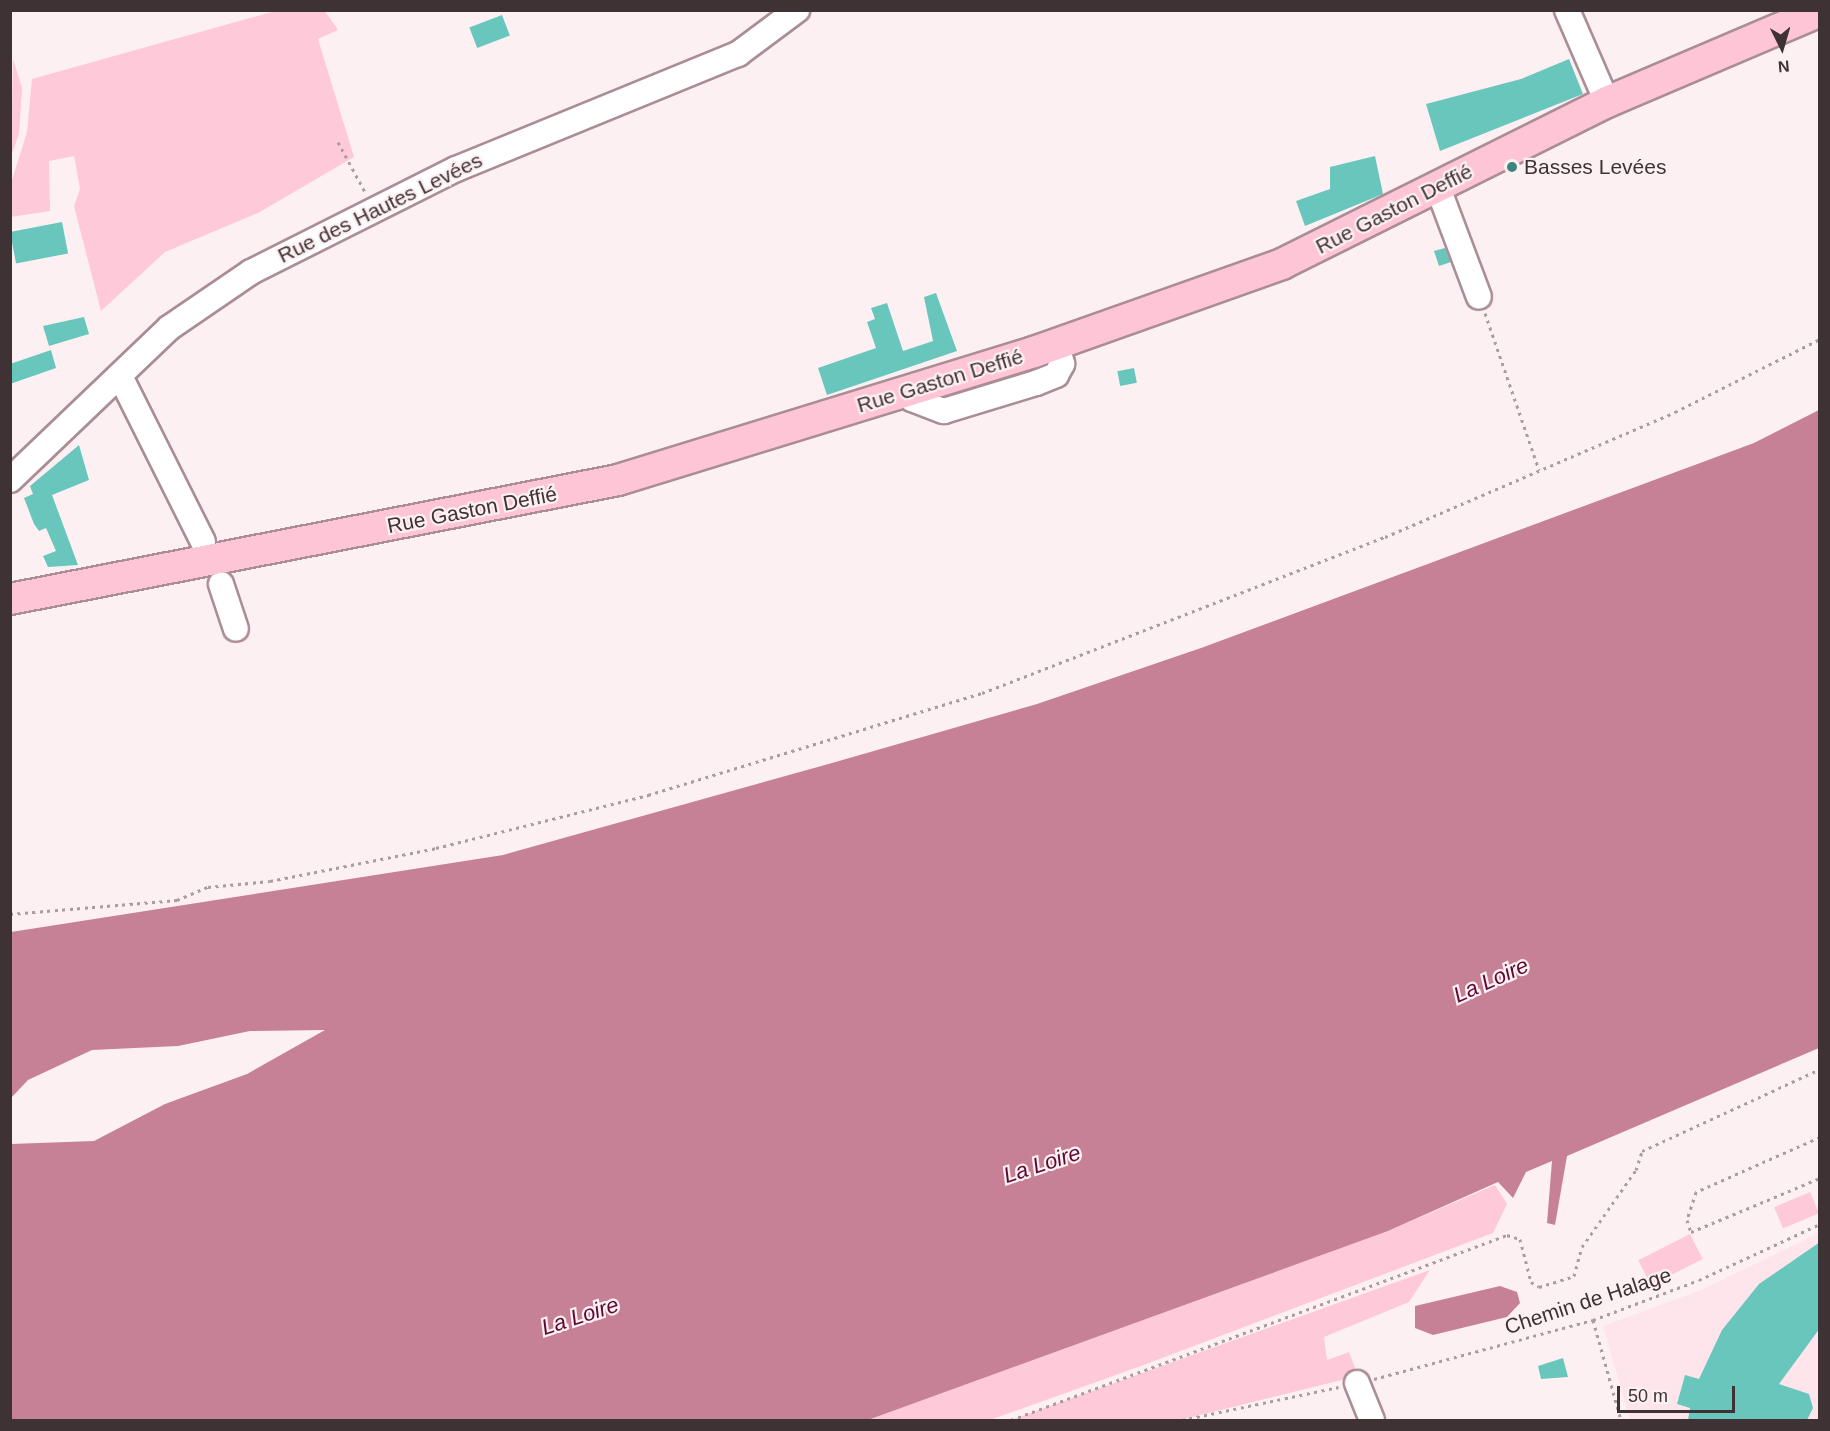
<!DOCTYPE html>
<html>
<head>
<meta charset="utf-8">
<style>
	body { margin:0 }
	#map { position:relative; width:1830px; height:1431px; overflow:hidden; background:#fdf0f3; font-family:Arial,sans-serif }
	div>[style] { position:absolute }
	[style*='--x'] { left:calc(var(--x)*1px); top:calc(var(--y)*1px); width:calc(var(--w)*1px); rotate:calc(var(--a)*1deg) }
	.built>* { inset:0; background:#fee5ec }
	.green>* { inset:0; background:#fec9d8; transform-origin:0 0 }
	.water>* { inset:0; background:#c78197 }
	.building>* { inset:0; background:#68c6bc; transform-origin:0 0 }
	.path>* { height:3px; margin-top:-1.5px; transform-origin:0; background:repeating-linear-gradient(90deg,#aa9da0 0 3px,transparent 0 7.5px) }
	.roads { filter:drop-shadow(2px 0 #aa8d95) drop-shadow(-2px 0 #aa8d95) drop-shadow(0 2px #aa8d95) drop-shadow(0 -2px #aa8d95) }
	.minor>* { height:24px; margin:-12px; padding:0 12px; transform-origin:12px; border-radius:12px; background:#fff }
	.major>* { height:30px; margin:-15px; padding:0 15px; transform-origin:15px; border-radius:15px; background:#fec5d7 }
	.dots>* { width:16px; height:16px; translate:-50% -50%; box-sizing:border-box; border:3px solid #fdf0f3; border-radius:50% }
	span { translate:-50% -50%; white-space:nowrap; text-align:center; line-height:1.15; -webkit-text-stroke:4.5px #fdf0f3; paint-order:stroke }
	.poi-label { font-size:21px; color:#3e3235 }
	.left { translate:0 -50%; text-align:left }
	.street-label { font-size:21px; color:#3e3235 }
	.water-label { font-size:22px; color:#5f0931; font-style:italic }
	.frame { position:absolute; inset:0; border:12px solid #3e3235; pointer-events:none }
	.north { position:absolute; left:1752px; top:18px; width:60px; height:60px; -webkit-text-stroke:4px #fdf0f3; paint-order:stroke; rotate:175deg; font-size:16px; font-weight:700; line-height:24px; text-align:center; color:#3e3235 }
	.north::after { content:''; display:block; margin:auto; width:21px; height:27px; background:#3e3235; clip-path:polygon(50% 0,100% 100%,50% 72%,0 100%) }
	.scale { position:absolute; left:1617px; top:1386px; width:118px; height:27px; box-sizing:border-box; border:3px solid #3e3235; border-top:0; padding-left:8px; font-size:18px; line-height:21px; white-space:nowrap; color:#3e3235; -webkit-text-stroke:4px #fdf0f3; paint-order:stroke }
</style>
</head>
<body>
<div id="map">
	<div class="built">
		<i style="clip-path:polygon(1819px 1233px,1819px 1420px,1630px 1420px,1603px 1326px,1701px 1290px)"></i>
	</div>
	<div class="green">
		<i style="clip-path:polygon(275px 11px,325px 11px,338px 30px,318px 39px,354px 157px,258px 213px,165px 252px,101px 311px,74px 206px,80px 189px,74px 156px,49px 161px,50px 211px,11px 217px,11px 183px,27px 132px,32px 79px)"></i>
		<i style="clip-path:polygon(13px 59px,22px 88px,19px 134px,11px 156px)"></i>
		<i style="clip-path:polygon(1495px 1185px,1507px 1204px,1493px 1233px,1141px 1366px,990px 1420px,868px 1420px,1388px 1231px)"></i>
		<i style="left:1810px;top:1192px;width:23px;height:39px;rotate:67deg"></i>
		<i style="left:1690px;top:1234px;width:28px;height:58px;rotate:63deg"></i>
		<i style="clip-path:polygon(1430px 1270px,1409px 1302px,1324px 1337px,1327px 1360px,1349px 1352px,1358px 1376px,1184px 1419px,1011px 1420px)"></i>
	</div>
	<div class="water">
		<i style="clip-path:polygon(1819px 410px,1819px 1048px,1567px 1156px,1555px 1225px,1547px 1223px,1552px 1161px,1526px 1172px,1513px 1198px,1498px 1182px,1388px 1231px,868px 1420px,11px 1420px,11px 1144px,94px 1141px,165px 1104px,247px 1074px,325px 1030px,250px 1031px,178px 1046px,92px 1050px,28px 1080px,11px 1098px,11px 932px,503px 855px,832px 763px,1037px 704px,1201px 648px,1754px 443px)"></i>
		<i style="clip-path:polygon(1500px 1286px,1517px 1292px,1520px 1303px,1507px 1317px,1433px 1335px,1415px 1328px,1415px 1306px)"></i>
	</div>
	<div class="building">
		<i style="left:502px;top:15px;width:22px;height:35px;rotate:69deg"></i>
		<i style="clip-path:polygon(1569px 59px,1583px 94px,1440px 151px,1426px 104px,1521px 79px)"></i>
		<i style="clip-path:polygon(1375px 156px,1383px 194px,1305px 226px,1296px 201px,1330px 189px,1330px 167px)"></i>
		<i style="left:62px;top:222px;width:32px;height:53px;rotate:79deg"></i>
		<i style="clip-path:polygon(1445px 248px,1451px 262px,1439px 266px,1434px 251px)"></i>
		<i style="clip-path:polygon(936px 293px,957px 351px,827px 395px,818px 368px,876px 348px,867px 322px,875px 319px,871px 308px,887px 303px,903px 351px,933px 341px,924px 297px)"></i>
		<i style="clip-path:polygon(84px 317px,89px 334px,49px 346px,43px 326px)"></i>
		<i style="clip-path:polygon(51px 350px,56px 368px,10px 384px,10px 364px)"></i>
		<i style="left:1134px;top:368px;width:15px;height:17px;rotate:79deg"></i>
		<i style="clip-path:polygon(79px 445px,89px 480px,52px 495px,78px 565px,48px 567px,43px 556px,56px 551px,46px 528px,39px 531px,34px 524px,24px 498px,33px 494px,30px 486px)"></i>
		<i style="clip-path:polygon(1820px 1242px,1820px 1328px,1779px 1384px,1809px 1394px,1813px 1408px,1807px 1420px,1688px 1420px,1690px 1408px,1677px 1404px,1685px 1375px,1699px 1379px,1722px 1330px,1759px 1284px)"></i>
		<i style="clip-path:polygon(1563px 1358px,1568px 1377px,1541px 1379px,1538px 1366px)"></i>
	</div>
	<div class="path">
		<i style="--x:338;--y:142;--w:57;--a:61.6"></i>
		<i style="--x:1485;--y:313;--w:166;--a:71"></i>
		<i style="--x:10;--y:914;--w:168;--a:-4.8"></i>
		<i style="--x:177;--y:900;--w:34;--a:-23"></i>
		<i style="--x:208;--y:887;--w:62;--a:-5.5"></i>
		<i style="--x:270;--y:881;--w:169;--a:-11.2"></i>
		<i style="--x:436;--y:848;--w:219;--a:-14"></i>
		<i style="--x:648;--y:795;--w:349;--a:-17"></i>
		<i style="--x:982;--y:693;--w:432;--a:-21.2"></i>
		<i style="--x:1385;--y:537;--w:316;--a:-23.3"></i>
		<i style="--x:1675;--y:412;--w:162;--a:-26.7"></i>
		<i style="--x:1820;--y:1137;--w:136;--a:156.1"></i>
		<i style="--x:1696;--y:1192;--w:29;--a:108"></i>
		<i style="--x:1687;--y:1220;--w:13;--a:72"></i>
		<i style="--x:1691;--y:1232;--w:140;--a:-22.7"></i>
		<i style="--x:1593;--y:1320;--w:104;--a:74.4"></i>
		<i style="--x:1374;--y:1379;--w:227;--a:-15.1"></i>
		<i style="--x:1593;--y:1320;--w:113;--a:-20.7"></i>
		<i style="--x:1699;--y:1280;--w:133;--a:-24.8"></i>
		<i style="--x:1011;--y:1420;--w:529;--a:-20.45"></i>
		<i style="--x:1507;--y:1235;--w:14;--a:17"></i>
		<i style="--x:1520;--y:1239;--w:44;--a:75.7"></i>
		<i style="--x:1531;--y:1282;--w:9;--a:32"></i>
		<i style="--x:1539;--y:1287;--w:37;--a:-17"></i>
		<i style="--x:1574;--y:1276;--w:30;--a:-75"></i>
		<i style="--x:1582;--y:1247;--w:94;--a:-55"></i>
		<i style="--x:1636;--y:1170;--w:20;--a:-72"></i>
		<i style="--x:1642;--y:1151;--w:196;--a:-24.7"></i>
		<i style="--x:1182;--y:1420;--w:160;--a:-11.9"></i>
	</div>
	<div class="roads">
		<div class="minor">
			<i style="--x:1567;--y:10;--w:100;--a:66.5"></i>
			<i style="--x:1438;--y:188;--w:116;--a:69.4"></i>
			<i style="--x:121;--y:378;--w:183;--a:63.4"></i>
			<i style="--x:908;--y:391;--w:9;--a:63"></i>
			<i style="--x:912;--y:399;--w:34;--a:21"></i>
			<i style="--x:944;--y:411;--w:96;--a:-16.9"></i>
			<i style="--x:1036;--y:383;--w:22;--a:-22"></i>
			<i style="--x:1056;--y:375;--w:13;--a:-61"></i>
			<i style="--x:1062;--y:364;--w:21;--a:-104"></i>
			<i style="--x:10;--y:480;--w:220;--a:-43.7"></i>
			<i style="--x:169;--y:328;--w:99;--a:-34.3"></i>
			<i style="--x:251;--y:272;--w:229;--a:-26.7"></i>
			<i style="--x:456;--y:169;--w:305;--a:-22.2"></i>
			<i style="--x:738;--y:54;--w:74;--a:-36.7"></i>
			<i style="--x:221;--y:584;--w:47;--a:71.6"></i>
			<i style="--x:1357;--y:1383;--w:40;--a:68"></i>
		</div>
		<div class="major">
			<i style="--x:10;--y:599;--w:620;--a:-11.07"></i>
			<i style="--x:618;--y:480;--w:435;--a:-17.1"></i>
			<i style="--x:1034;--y:352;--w:263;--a:-19.5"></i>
			<i style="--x:1282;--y:264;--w:363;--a:-26.5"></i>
			<i style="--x:1607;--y:102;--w:232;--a:-23.1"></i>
		</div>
	</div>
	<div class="dots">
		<i style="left:1512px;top:167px;background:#3f857e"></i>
	</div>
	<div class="poi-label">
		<span class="left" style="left:1524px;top:167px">Basses Levées</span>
	</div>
	<div class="street-label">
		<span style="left:380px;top:208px;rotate:-26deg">Rue des Hautes Levées</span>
		<span style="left:1394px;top:209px;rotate:-27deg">Rue Gaston Deffié</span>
		<span style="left:940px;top:381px;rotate:-17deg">Rue Gaston Deffié</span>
		<span style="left:472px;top:510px;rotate:-11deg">Rue Gaston Deffié</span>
		<span style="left:1588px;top:1301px;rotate:-18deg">Chemin de Halage</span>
	</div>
	<div class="water-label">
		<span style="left:1491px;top:980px;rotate:-24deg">La Loire</span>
		<span style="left:1042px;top:1164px;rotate:-18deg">La Loire</span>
		<span style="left:580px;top:1316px;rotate:-18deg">La Loire</span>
	</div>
	<div class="frame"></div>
	<div class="north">N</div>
	<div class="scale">50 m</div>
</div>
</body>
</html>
